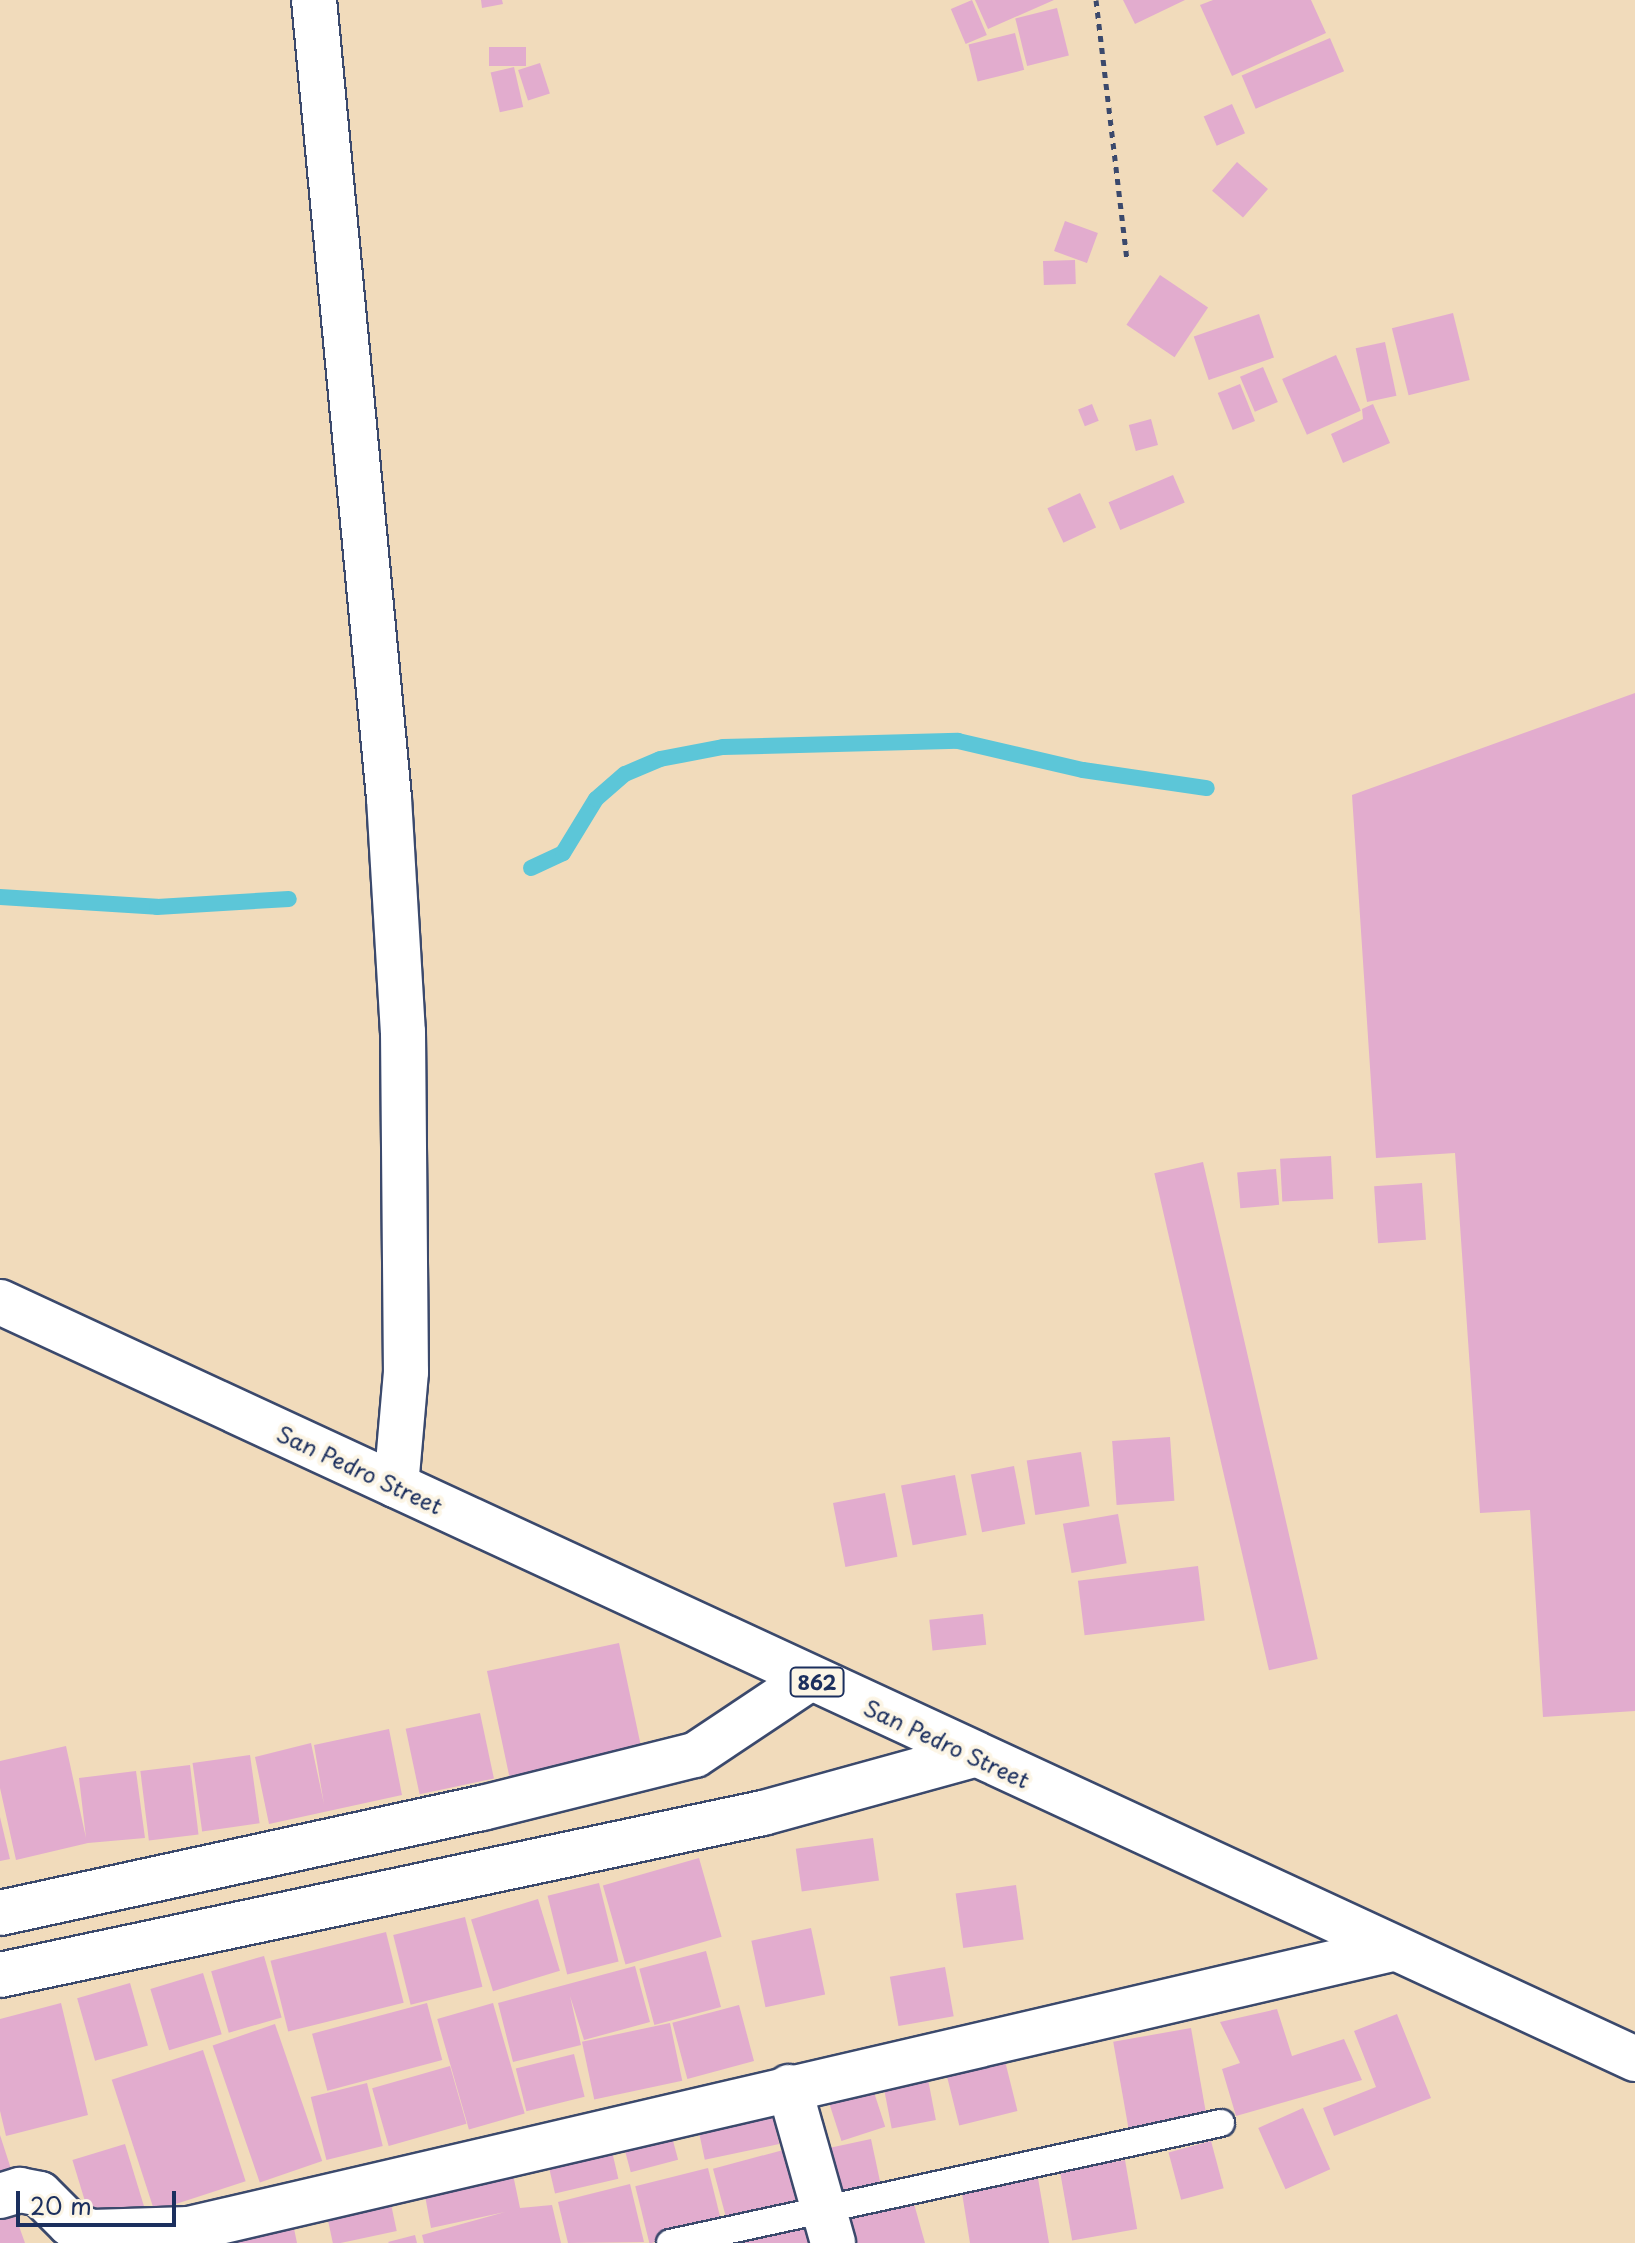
<!DOCTYPE html>
<html>
<head>
<meta charset="utf-8">
<style>
	body { margin:0 }
	#map { position:relative; width:1635px; height:2243px; overflow:hidden; background:#f1dbbb; font-family:"Playpen Sans",sans-serif }
	div>[style] { position:absolute }
	[style*='--x'] { left:calc(var(--x)*1px); top:calc(var(--y)*1px); width:calc(var(--w)*1px); rotate:calc(var(--a)*1deg) }
	.stream>* { height:16px; margin:-8px; padding:0 8px; transform-origin:8px; border-radius:8px; background:#5cc6d8 }
	.building>* { inset:0; background:#e2acce; transform-origin:0 0 }
	.path>* { height:5px; margin-top:-2.5px; transform-origin:0; background:repeating-linear-gradient(90deg,#3b496c 0 6px,transparent 0 12px) }
	.roads { filter:drop-shadow(2px 0 #3b496c) drop-shadow(-2px 0 #3b496c) drop-shadow(0 2px #3b496c) drop-shadow(0 -2px #3b496c) }
	.lane>* { height:26px; margin:-13px; padding:0 13px; transform-origin:13px; border-radius:13px; background:#fff }
	.street>* { height:44px; margin:-22px; padding:0 22px; transform-origin:22px; border-radius:22px; background:#fff }
	.primary>* { height:44px; margin:-22px; padding:0 22px; transform-origin:22px; border-radius:22px; background:#fff }
	span { translate:-50% -50%; white-space:nowrap; text-align:center; line-height:1.15; -webkit-text-stroke:8px #fcf5e5; paint-order:stroke }
	.shield-label span { padding:2px 6px; background:#fcf5e5; border:2px solid; border-radius:6px; -webkit-text-stroke-width:0 }
	.shield-label { font-size:20px; color:#1b2f5e; font-weight:700 }
	.street-label { font-size:22px; color:#1b2f5e }
	.scale { position:absolute; left:16px; top:2191px; width:160px; height:36px; box-sizing:border-box; border:4px solid #1b2f5e; border-top:0; padding-left:10px; font-size:24px; line-height:28px; white-space:nowrap; color:#1b2f5e; -webkit-text-stroke:6px #fcf5e5; paint-order:stroke }
</style>
</head>
<body>
<div id="map">
	<div class="stream">
		<i style="--x:531;--y:868;--w:35;--a:-25"></i>
		<i style="--x:563;--y:853;--w:63;--a:-58.6"></i>
		<i style="--x:596;--y:799;--w:38;--a:-41"></i>
		<i style="--x:625;--y:774;--w:38;--a:-23"></i>
		<i style="--x:660;--y:759;--w:64;--a:-10.8"></i>
		<i style="--x:723;--y:747;--w:235;--a:-1.5"></i>
		<i style="--x:958;--y:741;--w:128;--a:13.1"></i>
		<i style="--x:1083;--y:770;--w:125;--a:8.3"></i>
		<i style="--x:0;--y:897;--w:157;--a:3.6"></i>
		<i style="--x:157;--y:907;--w:132;--a:-3.5"></i>
	</div>
	<div class="building">
		<i style="clip-path:polygon(481px 0,502px 0,503px 4px,482px 8px)"></i>
		<i style="left:972px;top:0;width:38px;height:23px;rotate:67deg"></i>
		<i style="clip-path:polygon(975px 0,1054px 0,988px 29px)"></i>
		<i style="clip-path:polygon(1123px 0,1185px 0,1135px 24px)"></i>
		<i style="clip-path:polygon(1213px 0,1311px 0,1326px 33px,1232px 76px,1200px 5px)"></i>
		<i style="left:1057px;top:8px;width:49px;height:43px;rotate:76deg"></i>
		<i style="left:1015px;top:33px;width:38px;height:48px;rotate:76deg"></i>
		<i style="left:1330px;top:38px;width:36px;height:96px;rotate:67deg"></i>
		<i style="left:489px;top:47px;width:37px;height:19px"></i>
		<i style="left:540px;top:63px;width:32px;height:23px;rotate:72deg"></i>
		<i style="left:514px;top:67px;width:41px;height:24px;rotate:77deg"></i>
		<i style="left:1232px;top:104px;width:32px;height:31px;rotate:66deg"></i>
		<i style="left:1237px;top:162px;width:41px;height:38px;rotate:41deg"></i>
		<i style="left:1065px;top:221px;width:35px;height:32px;rotate:20deg"></i>
		<i style="left:1075px;top:260px;width:24px;height:32px;rotate:88deg"></i>
		<i style="left:1160px;top:275px;width:58px;height:60px;rotate:34deg"></i>
		<i style="left:1453px;top:313px;width:69px;height:63px;rotate:76deg"></i>
		<i style="left:1259px;top:314px;width:46px;height:69px;rotate:71deg"></i>
		<i style="left:1385px;top:342px;width:55px;height:30px;rotate:78deg"></i>
		<i style="left:1336px;top:355px;width:61px;height:59px;rotate:66deg"></i>
		<i style="left:1263px;top:367px;width:38px;height:25px;rotate:67deg"></i>
		<i style="left:1240px;top:384px;width:40px;height:24px;rotate:68deg"></i>
		<i style="left:1092px;top:404px;width:18px;height:15px;rotate:68deg"></i>
		<i style="clip-path:polygon(1373px 404px,1390px 443px,1343px 463px,1331px 434px,1363px 419px,1362px 409px)"></i>
		<i style="left:1151px;top:419px;width:27px;height:23px;rotate:75deg"></i>
		<i style="left:1173px;top:475px;width:30px;height:70px;rotate:67deg"></i>
		<i style="left:1080px;top:493px;width:38px;height:36px;rotate:65deg"></i>
		<i style="clip-path:polygon(1635px 693px,1635px 1711px,1543px 1717px,1530px 1510px,1480px 1513px,1455px 1153px,1376px 1158px,1352px 795px)"></i>
		<i style="left:1331px;top:1156px;width:43px;height:51px;rotate:87deg"></i>
		<i style="left:1203px;top:1162px;width:510px;height:50px;rotate:77deg"></i>
		<i style="left:1276px;top:1169px;width:36px;height:39px;rotate:85deg"></i>
		<i style="left:1422px;top:1183px;width:57px;height:48px;rotate:86deg"></i>
		<i style="left:1170px;top:1437px;width:64px;height:58px;rotate:86deg"></i>
		<i style="left:1081px;top:1452px;width:55px;height:55px;rotate:81deg"></i>
		<i style="left:1014px;top:1466px;width:59px;height:44px;rotate:79deg"></i>
		<i style="left:955px;top:1475px;width:61px;height:55px;rotate:79deg"></i>
		<i style="left:885px;top:1493px;width:65px;height:53px;rotate:79deg"></i>
		<i style="left:1118px;top:1514px;width:50px;height:56px;rotate:80deg"></i>
		<i style="left:1198px;top:1566px;width:55px;height:121px;rotate:83deg"></i>
		<i style="left:983px;top:1614px;width:31px;height:54px;rotate:84deg"></i>
		<i style="left:619px;top:1643px;width:112px;height:135px;rotate:78deg"></i>
		<i style="left:480px;top:1713px;width:67px;height:76px;rotate:78deg"></i>
		<i style="clip-path:polygon(389px 1729px,402px 1795px,269px 1824px,255px 1757px,311px 1743px,324px 1804px,314px 1745px)"></i>
		<i style="clip-path:polygon(66px 1746px,86px 1838px,79px 1778px,136px 1771px,145px 1838px,88px 1843px,16px 1860px,0 1788px,0 1761px)"></i>
		<i style="left:250px;top:1755px;width:69px;height:58px;rotate:82deg"></i>
		<i style="left:190px;top:1765px;width:70px;height:50px;rotate:83deg"></i>
		<i style="clip-path:polygon(0 1817px,10px 1859px,0 1861px)"></i>
		<i style="left:873px;top:1838px;width:43px;height:78px;rotate:82deg"></i>
		<i style="left:699px;top:1858px;width:82px;height:100px;rotate:74deg"></i>
		<i style="left:599px;top:1883px;width:81px;height:53px;rotate:76deg"></i>
		<i style="left:1016px;top:1885px;width:55px;height:61px;rotate:82deg"></i>
		<i style="left:538px;top:1899px;width:75px;height:70px;rotate:73deg"></i>
		<i style="left:465px;top:1917px;width:72px;height:74px;rotate:76deg"></i>
		<i style="left:811px;top:1928px;width:68px;height:61px;rotate:78deg"></i>
		<i style="left:386px;top:1932px;width:73px;height:119px;rotate:76deg"></i>
		<i style="left:706px;top:1951px;width:58px;height:69px;rotate:75deg"></i>
		<i style="left:264px;top:1956px;width:64px;height:55px;rotate:74deg"></i>
		<i style="clip-path:polygon(635px 1966px,650px 2022px,584px 2040px,570px 1996px,581px 2045px,513px 2062px,498px 2003px)"></i>
		<i style="left:945px;top:1967px;width:50px;height:56px;rotate:80deg"></i>
		<i style="left:203px;top:1973px;width:64px;height:55px;rotate:73deg"></i>
		<i style="left:130px;top:1983px;width:65px;height:55px;rotate:74deg"></i>
		<i style="clip-path:polygon(61px 2003px,88px 2115px,6px 2136px,0 2111px,0 2019px)"></i>
		<i style="left:427px;top:2003px;width:59px;height:119px;rotate:75deg"></i>
		<i style="left:493px;top:2003px;width:115px;height:58px;rotate:74deg"></i>
		<i style="left:739px;top:2005px;width:58px;height:69px;rotate:75deg"></i>
		<i style="clip-path:polygon(1277px 2009px,1292px 2056px,1344px 2039px,1362px 2080px,1236px 2116px,1222px 2069px,1240px 2063px,1220px 2022px)"></i>
		<i style="clip-path:polygon(1397px 2014px,1431px 2098px,1334px 2136px,1323px 2108px,1376px 2087px,1354px 2031px)"></i>
		<i style="left:670px;top:2023px;width:59px;height:90px;rotate:78deg"></i>
		<i style="left:275px;top:2024px;width:145px;height:66px;rotate:71deg"></i>
		<i style="left:1191px;top:2028px;width:90px;height:79px;rotate:80deg"></i>
		<i style="left:1002px;top:2049px;width:64px;height:60px;rotate:76deg"></i>
		<i style="left:203px;top:2050px;width:138px;height:96px;rotate:72deg"></i>
		<i style="left:574px;top:2054px;width:44px;height:60px;rotate:76deg"></i>
		<i style="left:925px;top:2064px;width:57px;height:45px;rotate:79deg"></i>
		<i style="left:450px;top:2066px;width:60px;height:81px;rotate:74deg"></i>
		<i style="left:367px;top:2083px;width:65px;height:58px;rotate:76deg"></i>
		<i style="left:871px;top:2083px;width:46px;height:46px;rotate:72deg"></i>
		<i style="left:770px;top:2101px;width:44px;height:76px;rotate:78deg"></i>
		<i style="left:1303px;top:2108px;width:67px;height:49px;rotate:66deg"></i>
		<i style="left:668px;top:2122px;width:39px;height:49px;rotate:75deg"></i>
		<i style="left:608px;top:2134px;width:46px;height:65px;rotate:77deg"></i>
		<i style="clip-path:polygon(0 2135px,11px 2169px,0 2172px)"></i>
		<i style="left:871px;top:2139px;width:53px;height:43px;rotate:78deg"></i>
		<i style="left:1211px;top:2141px;width:49px;height:44px;rotate:75deg"></i>
		<i style="left:125px;top:2144px;width:65px;height:55px;rotate:73deg"></i>
		<i style="left:798px;top:2146px;width:60px;height:88px;rotate:75deg"></i>
		<i style="left:1125px;top:2160px;width:70px;height:66px;rotate:80deg"></i>
		<i style="clip-path:polygon(511px 2165px,520px 2208px,552px 2205px,561px 2243px,424px 2243px,422px 2235px,505px 2212px,431px 2228px,423px 2185px)"></i>
		<i style="left:708px;top:2168px;width:59px;height:75px;rotate:76deg"></i>
		<i style="clip-path:polygon(1038px 2178px,1049px 2243px,970px 2243px,962px 2193px)"></i>
		<i style="clip-path:polygon(630px 2184px,644px 2242px,568px 2243px,558px 2202px)"></i>
		<i style="left:388px;top:2190px;width:42px;height:65px;rotate:78deg"></i>
		<i style="clip-path:polygon(911px 2193px,925px 2243px,840px 2243px,832px 2216px)"></i>
		<i style="clip-path:polygon(10px 2201px,25px 2243px,0 2243px,0 2204px)"></i>
		<i style="clip-path:polygon(291px 2214px,297px 2243px,208px 2243px)"></i>
		<i style="clip-path:polygon(822px 2216px,829px 2243px,717px 2243px)"></i>
		<i style="clip-path:polygon(415px 2235px,417px 2243px,389px 2243px,388px 2242px)"></i>
	</div>
	<div class="path">
		<i style="--x:1096;--y:0;--w:261;--a:83.2"></i>
	</div>
	<div class="roads">
		<div class="lane">
			<i style="--x:670;--y:2243;--w:564;--a:-12.29"></i>
		</div>
		<div class="street">
			<i style="--x:314;--y:0;--w:802;--a:84.63"></i>
			<i style="--x:389;--y:798;--w:234;--a:86.6"></i>
			<i style="--x:403;--y:1032;--w:340;--a:89.5"></i>
			<i style="--x:406;--y:1372;--w:114;--a:95"></i>
			<i style="--x:0;--y:1913;--w:493;--a:-12.3"></i>
			<i style="--x:482;--y:1808;--w:219;--a:-14"></i>
			<i style="--x:695;--y:1755;--w:137;--a:-33.7"></i>
			<i style="--x:0;--y:1975;--w:780;--a:-11.99"></i>
			<i style="--x:763;--y:1813;--w:219;--a:-15.4"></i>
			<i style="--x:789;--y:2087;--w:162;--a:74.2"></i>
			<i style="--x:0;--y:2196;--w:21;--a:-17"></i>
			<i style="--x:20;--y:2190;--w:20;--a:11"></i>
			<i style="--x:40;--y:2194;--w:42;--a:45"></i>
			<i style="--x:70;--y:2224;--w:23;--a:20"></i>
			<i style="--x:92;--y:2232;--w:97;--a:-1.8"></i>
			<i style="--x:189;--y:2229;--w:1235;--a:-13.1"></i>
		</div>
		<div class="primary">
			<i style="--x:0;--y:1302;--w:1802;--a:24.84"></i>
		</div>
	</div>
	<div class="shield-label">
		<span style="left:817px;top:1682px">862</span>
	</div>
	<div class="street-label">
		<span style="left:360px;top:1469px;rotate:25deg">San Pedro Street</span>
		<span style="left:947px;top:1743px;rotate:25deg">San Pedro Street</span>
	</div>
	<div class="scale">20 m</div>
</div>
</body>
</html>
